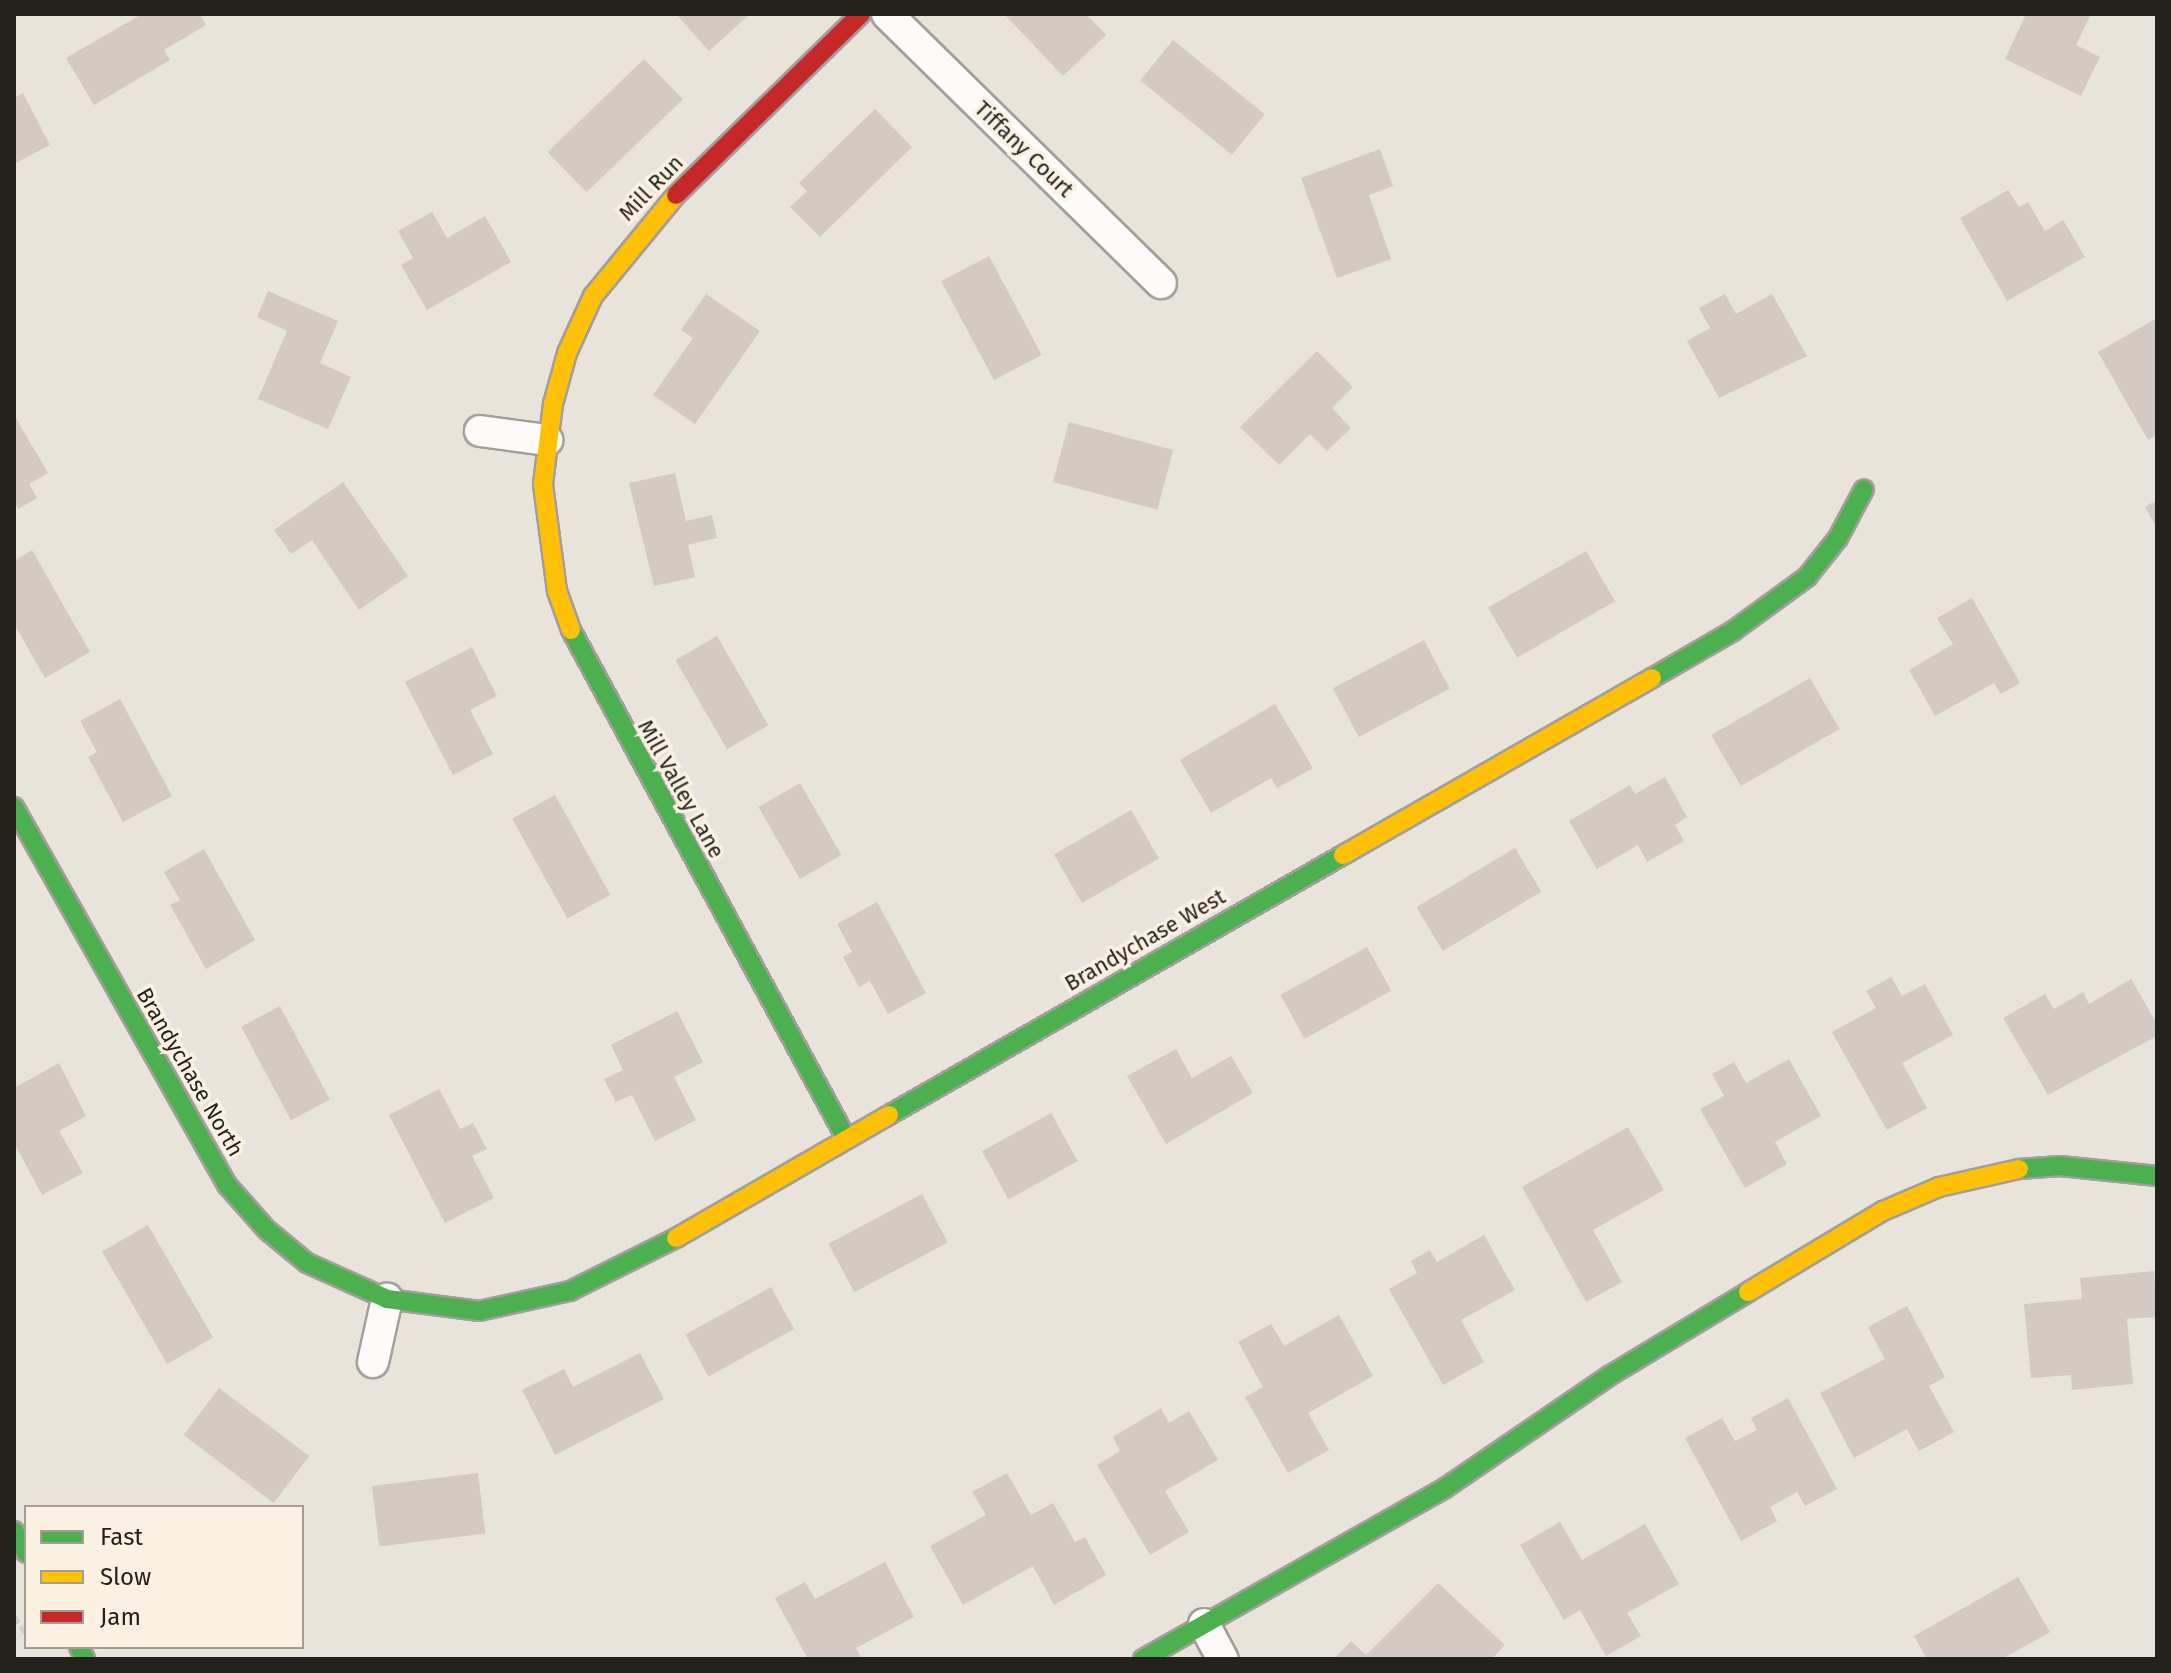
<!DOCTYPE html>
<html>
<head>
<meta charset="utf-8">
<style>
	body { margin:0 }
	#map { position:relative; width:2171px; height:1673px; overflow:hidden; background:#e8e3db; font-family:"Fira Sans",sans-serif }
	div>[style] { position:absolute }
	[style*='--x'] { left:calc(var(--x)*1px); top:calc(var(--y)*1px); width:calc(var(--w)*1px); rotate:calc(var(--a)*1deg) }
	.building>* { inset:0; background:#d5c9c4; transform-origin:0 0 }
	.path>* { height:5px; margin-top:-2.5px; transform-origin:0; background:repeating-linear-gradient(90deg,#d1cfcd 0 8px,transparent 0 12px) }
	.roads { filter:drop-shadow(2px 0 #a29e98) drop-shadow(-2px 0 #a29e98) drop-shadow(0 2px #a29e98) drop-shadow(0 -2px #a29e98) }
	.street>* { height:30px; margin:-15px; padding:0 15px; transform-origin:15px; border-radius:15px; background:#fcfbfa }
	.fast>* { height:18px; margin:-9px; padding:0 9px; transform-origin:9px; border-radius:9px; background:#4caf50 }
	.slow>* { height:18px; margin:-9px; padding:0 9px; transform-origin:9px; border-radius:9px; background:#ffc107 }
	.jam>* { height:18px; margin:-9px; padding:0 9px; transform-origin:9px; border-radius:9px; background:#c62828 }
	span { translate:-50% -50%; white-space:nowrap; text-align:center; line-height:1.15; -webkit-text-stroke:7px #fbf1e3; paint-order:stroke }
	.street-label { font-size:22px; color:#25221d }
	.frame { position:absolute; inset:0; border:16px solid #25221d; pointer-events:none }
	.legend { position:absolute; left:24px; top:1505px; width:280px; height:144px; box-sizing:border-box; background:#fbf1e3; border:2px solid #a59e94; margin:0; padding:10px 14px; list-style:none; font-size:24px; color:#25221d }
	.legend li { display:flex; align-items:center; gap:16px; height:40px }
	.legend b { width:40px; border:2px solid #a59e94 }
</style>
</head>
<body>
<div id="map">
	<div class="building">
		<i style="clip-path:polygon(142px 14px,200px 14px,206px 25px,164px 50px,170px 60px,94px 105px,66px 58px)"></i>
		<i style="clip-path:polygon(676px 14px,750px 14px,709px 51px)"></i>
		<i style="clip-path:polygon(1004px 14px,1086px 14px,1106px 35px,1063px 76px)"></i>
		<i style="clip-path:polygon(2026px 14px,2091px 14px,2076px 45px,2100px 57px,2081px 96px,2005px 59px)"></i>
		<i style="left:1173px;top:40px;width:118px;height:52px;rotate:39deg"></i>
		<i style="left:644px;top:59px;width:56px;height:134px;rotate:46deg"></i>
		<i style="clip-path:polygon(23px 93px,50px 145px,14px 164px,14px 98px)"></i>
		<i style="clip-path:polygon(875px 109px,912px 147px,820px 237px,790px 207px,807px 191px,799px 183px)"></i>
		<i style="clip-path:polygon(1380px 149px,1393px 186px,1369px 195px,1391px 259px,1337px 278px,1301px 178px)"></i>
		<i style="clip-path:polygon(2008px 190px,2019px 207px,2028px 202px,2045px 231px,2063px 220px,2085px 257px,2007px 301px,1960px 218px)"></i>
		<i style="clip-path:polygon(432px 212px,447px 238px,485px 216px,511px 262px,427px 310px,401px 265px,413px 258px,398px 231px)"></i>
		<i style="left:989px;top:256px;width:112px;height:54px;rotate:62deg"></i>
		<i style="clip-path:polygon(268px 291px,338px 321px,320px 363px,351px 377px,328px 429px,258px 399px,287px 331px,257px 317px)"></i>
		<i style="clip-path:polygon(706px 294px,760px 331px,695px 424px,653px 395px,693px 338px,681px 330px)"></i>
		<i style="clip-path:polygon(1725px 294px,1736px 314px,1772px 294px,1807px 356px,1719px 398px,1687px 341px,1710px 328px,1699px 308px)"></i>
		<i style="clip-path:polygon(2157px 318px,2157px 435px,2148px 440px,2098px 352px)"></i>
		<i style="clip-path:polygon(1317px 351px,1353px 387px,1332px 408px,1351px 428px,1327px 451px,1310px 434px,1279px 465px,1240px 427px)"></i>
		<i style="clip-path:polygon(14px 415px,48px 473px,29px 484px,37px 498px,18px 509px,14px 501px)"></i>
		<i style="left:1069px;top:422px;width:108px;height:62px;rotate:15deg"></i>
		<i style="clip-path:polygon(675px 473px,686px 521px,712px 515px,717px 538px,688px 545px,695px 577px,654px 586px,629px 483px)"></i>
		<i style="clip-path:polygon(343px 482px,408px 576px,359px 610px,312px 540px,291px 554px,274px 530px)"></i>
		<i style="clip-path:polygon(2157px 500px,2157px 528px,2145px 507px)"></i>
		<i style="clip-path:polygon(32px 550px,90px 652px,45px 678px,14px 624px,14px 561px)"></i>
		<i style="left:1586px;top:551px;width:58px;height:113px;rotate:60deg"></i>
		<i style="clip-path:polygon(1972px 598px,2020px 683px,2001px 694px,1994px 683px,1935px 716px,1909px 670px,1953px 644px,1937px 618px)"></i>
		<i style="left:717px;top:636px;width:103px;height:48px;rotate:60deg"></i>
		<i style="left:1424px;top:640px;width:55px;height:103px;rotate:62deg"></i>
		<i style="clip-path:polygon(472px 647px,497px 696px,470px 710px,493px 754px,453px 775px,405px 682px)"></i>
		<i style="left:1810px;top:678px;width:59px;height:114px;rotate:60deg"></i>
		<i style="clip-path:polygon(120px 699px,172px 796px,123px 822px,88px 757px,97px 752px,80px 721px)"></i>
		<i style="clip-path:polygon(1275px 704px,1313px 768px,1277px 788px,1271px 778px,1211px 813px,1180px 760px)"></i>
		<i style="clip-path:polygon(1665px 777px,1687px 817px,1675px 825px,1684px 841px,1647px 862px,1638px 845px,1597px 869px,1569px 821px,1630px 785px,1635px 794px)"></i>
		<i style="left:800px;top:783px;width:83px;height:48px;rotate:60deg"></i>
		<i style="left:555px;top:795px;width:114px;height:49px;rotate:61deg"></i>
		<i style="left:1131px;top:810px;width:56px;height:89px;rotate:60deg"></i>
		<i style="left:1515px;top:848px;width:51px;height:115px;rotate:59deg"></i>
		<i style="clip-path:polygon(204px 849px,255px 940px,206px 969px,170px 905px,180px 900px,164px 872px)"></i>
		<i style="clip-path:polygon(877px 902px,926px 993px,888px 1014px,870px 981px,859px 987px,843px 957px,852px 952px,837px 924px)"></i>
		<i style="left:1367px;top:947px;width:50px;height:99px;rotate:61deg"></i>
		<i style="clip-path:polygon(1891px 977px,1902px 996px,1925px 984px,1953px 1035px,1902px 1063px,1927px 1108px,1887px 1130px,1832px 1032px,1876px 1008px,1866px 991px)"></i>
		<i style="clip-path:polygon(2131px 979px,2157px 1024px,2157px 1036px,2048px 1095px,2003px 1018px,2045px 994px,2054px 1009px,2083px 992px,2089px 1004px)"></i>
		<i style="left:280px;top:1006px;width:106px;height:44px;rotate:62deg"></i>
		<i style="clip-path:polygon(677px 1011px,703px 1062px,674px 1077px,696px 1120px,655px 1141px,632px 1095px,616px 1102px,604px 1079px,623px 1070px,611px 1045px)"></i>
		<i style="clip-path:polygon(1176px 1049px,1192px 1078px,1231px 1056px,1253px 1093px,1166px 1144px,1127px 1076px)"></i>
		<i style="clip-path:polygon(1789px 1059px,1821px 1116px,1775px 1142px,1787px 1164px,1745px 1188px,1700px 1109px,1724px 1096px,1712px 1074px,1734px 1062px,1746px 1083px)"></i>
		<i style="clip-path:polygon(59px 1063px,86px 1116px,59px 1131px,83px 1173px,42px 1195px,14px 1143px,14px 1088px)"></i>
		<i style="clip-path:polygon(439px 1089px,460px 1129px,473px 1123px,487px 1149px,472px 1156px,494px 1198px,445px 1223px,389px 1115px)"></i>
		<i style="left:1051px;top:1113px;width:55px;height:79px;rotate:61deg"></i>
		<i style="clip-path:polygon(1628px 1127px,1664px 1190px,1593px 1230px,1622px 1282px,1586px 1302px,1522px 1187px)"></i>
		<i style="left:922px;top:1194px;width:55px;height:106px;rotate:62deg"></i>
		<i style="left:148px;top:1225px;width:130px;height:53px;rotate:60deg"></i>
		<i style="clip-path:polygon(1484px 1235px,1515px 1290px,1461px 1320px,1484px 1362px,1443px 1385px,1389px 1289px,1417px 1273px,1411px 1261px,1430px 1250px,1437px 1262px)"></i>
		<i style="clip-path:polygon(2154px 1271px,2157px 1317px,2127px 1319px,2133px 1384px,2072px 1390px,2071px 1375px,2031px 1378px,2024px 1304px,2082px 1299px,2080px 1278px)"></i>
		<i style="left:771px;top:1287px;width:48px;height:98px;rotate:61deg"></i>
		<i style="clip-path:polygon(1907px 1306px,1945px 1377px,1929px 1386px,1954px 1432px,1919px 1451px,1907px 1429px,1854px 1458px,1820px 1393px,1885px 1359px,1868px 1327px)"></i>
		<i style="clip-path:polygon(1339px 1315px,1373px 1376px,1308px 1413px,1329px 1450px,1288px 1473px,1245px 1397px,1263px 1387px,1238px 1342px,1271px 1324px,1284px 1346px)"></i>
		<i style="clip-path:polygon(640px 1353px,664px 1399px,555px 1455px,522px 1390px,564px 1369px,573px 1387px)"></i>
		<i style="left:219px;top:1388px;width:113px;height:59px;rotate:37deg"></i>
		<i style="clip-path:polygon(1788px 1398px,1837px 1489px,1805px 1506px,1797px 1492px,1770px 1507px,1777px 1521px,1741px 1541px,1685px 1438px,1722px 1418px,1735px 1441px,1757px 1430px,1751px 1418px)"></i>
		<i style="clip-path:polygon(1161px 1408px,1169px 1423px,1189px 1411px,1218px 1460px,1165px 1491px,1189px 1532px,1150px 1555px,1097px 1465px,1120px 1451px,1113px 1437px)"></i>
		<i style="left:478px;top:1473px;width:61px;height:107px;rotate:83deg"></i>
		<i style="clip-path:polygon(1007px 1473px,1031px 1515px,1053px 1503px,1075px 1542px,1085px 1537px,1106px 1575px,1054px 1605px,1033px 1566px,963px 1605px,930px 1546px,986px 1515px,972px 1492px)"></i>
		<i style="clip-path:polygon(1560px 1522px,1582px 1560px,1645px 1524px,1679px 1584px,1627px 1613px,1641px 1636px,1606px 1656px,1580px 1610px,1564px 1620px,1520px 1545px)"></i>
		<i style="clip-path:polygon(885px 1562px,914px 1617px,856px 1648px,862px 1659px,808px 1659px,775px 1598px,805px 1582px,815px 1599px)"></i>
		<i style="clip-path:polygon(2018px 1577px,2050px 1632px,2002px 1659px,1927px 1659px,1914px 1636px)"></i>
		<i style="clip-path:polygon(1438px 1583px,1505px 1645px,1492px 1659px,1334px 1659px,1351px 1641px,1366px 1655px)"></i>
	</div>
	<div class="path">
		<i style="--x:14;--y:1616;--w:22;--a:56"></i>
	</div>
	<div class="roads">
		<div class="street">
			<i style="--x:887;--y:14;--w:384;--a:44.5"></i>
			<i style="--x:480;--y:431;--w:68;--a:7.7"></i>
			<i style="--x:373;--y:1362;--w:65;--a:-77.5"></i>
			<i style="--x:1204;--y:1624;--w:40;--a:62"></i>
		</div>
		<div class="fast">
			<i style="--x:571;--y:630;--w:578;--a:61.57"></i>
			<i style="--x:1652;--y:678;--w:94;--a:-30.1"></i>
			<i style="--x:1733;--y:631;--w:92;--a:-36.1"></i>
			<i style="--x:1807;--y:577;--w:50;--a:-51.5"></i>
			<i style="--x:1838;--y:538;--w:55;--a:-62"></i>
			<i style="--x:14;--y:807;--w:434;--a:60.6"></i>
			<i style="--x:227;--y:1185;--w:60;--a:48.4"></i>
			<i style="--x:267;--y:1230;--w:52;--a:39.5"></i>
			<i style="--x:307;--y:1263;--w:88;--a:24.2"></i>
			<i style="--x:387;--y:1299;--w:93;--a:7.4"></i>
			<i style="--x:479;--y:1311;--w:93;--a:-12.4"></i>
			<i style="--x:570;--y:1291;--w:119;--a:-26.6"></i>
			<i style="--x:889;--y:1115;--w:523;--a:-29.8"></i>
			<i style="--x:2019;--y:1169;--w:41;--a:-4.2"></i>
			<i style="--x:2060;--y:1166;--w:98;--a:5.9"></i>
			<i style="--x:14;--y:1531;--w:25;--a:61"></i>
			<i style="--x:79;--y:1647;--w:13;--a:63"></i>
			<i style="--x:1143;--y:1659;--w:347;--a:-29.5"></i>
			<i style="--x:1445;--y:1488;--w:199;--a:-34.3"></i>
			<i style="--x:1609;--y:1376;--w:162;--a:-31.1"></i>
		</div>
		<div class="slow">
			<i style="--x:571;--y:630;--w:41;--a:-109.7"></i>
			<i style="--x:557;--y:591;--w:108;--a:-97.5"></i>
			<i style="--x:543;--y:484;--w:81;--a:-82.9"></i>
			<i style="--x:553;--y:404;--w:53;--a:-74.6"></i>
			<i style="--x:567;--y:353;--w:63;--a:-65.5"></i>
			<i style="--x:593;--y:296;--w:131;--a:-50.6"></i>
			<i style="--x:1343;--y:855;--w:356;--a:-29.8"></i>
			<i style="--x:676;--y:1238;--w:246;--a:-30"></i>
			<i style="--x:1748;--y:1292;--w:157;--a:-31"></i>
			<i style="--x:1883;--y:1211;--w:61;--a:-23.2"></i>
			<i style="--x:1939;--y:1187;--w:82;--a:-12.7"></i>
		</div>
		<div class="jam">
			<i style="--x:676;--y:195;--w:259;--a:-44.4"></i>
		</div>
	</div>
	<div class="street-label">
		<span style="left:1024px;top:149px;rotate:44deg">Tiffany Court</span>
		<span style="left:651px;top:188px;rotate:-46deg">Mill Run</span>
		<span style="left:681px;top:789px;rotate:61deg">Mill Valley Lane</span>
		<span style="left:1145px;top:940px;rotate:-30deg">Brandychase West</span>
		<span style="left:190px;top:1072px;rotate:60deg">Brandychase North</span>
	</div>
	<div class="frame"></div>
	<ul class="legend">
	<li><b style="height:10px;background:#4caf50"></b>Fast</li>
	<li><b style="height:10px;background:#ffc107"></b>Slow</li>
	<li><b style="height:10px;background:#c62828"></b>Jam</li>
	</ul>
</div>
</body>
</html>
